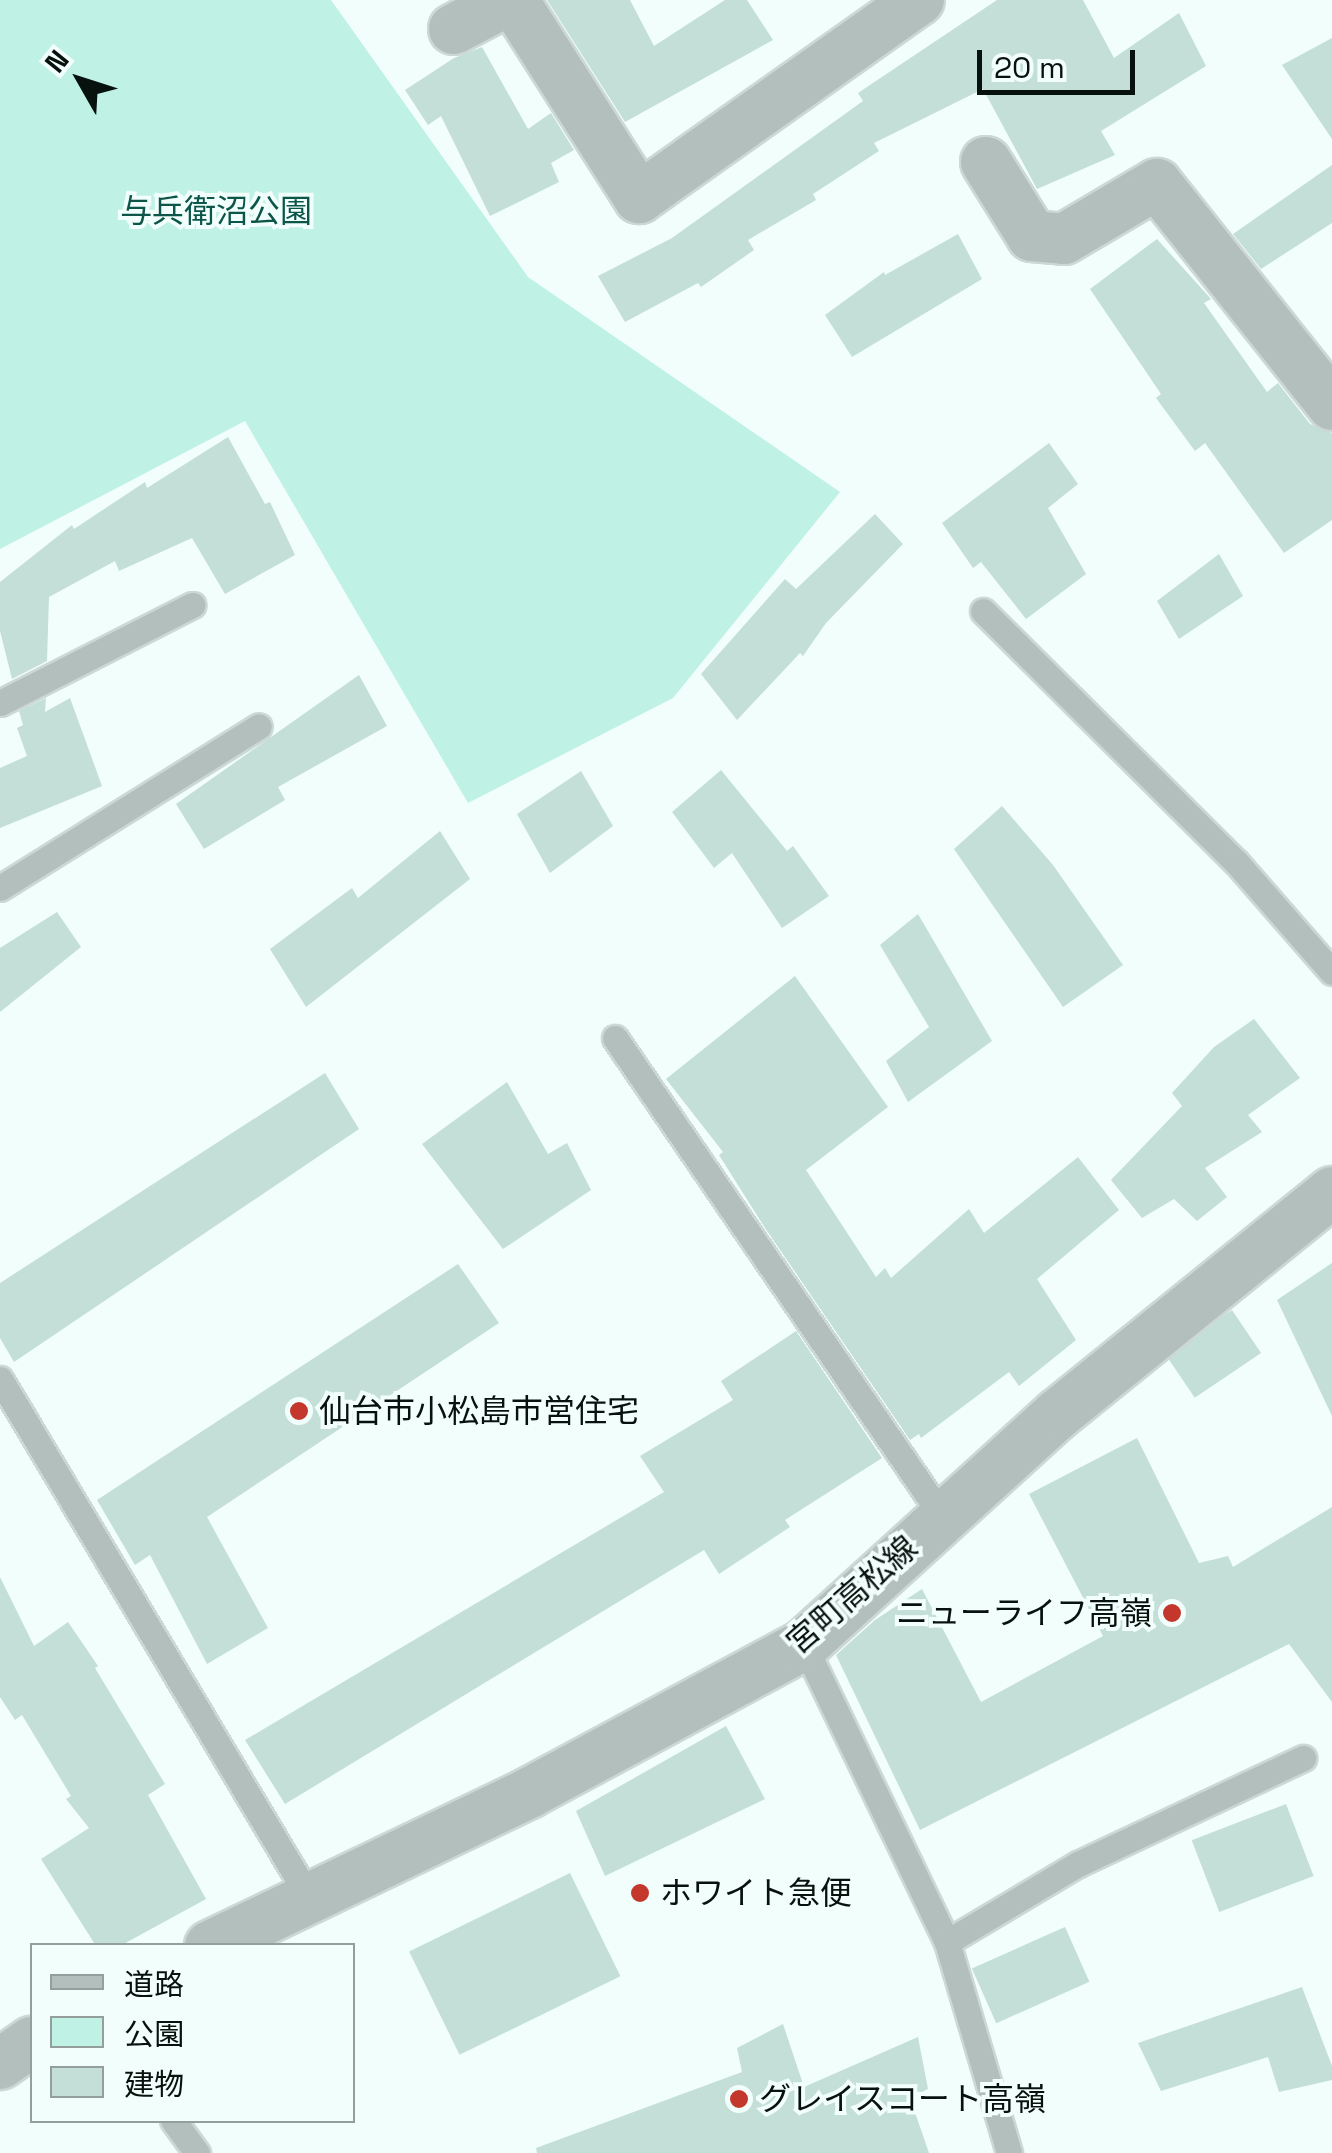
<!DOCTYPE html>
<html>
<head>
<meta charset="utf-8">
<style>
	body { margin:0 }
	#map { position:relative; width:1332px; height:2153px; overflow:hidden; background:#f2fefb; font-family:"Space Grotesk","Noto Sans JP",sans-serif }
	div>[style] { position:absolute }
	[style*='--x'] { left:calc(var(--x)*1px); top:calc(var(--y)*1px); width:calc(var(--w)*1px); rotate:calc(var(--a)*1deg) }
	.green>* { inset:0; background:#bff1e4 }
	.building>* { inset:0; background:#c3dfd8; transform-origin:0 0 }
	.roads { filter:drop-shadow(2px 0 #ccd8d5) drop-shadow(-2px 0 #ccd8d5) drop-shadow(0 2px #ccd8d5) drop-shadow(0 -2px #ccd8d5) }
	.service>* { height:25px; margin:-12.5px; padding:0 12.5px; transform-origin:12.5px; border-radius:12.5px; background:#b3bfbc }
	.minor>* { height:50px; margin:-25px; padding:0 25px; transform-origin:25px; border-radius:25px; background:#b3bfbc }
	.dots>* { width:28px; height:28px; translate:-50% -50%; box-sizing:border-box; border:5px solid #f2fefb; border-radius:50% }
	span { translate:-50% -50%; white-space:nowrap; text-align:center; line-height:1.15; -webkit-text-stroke:8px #f2fefb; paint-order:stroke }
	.park-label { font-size:32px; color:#0c5549 }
	.poi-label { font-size:32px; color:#07110e }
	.left { translate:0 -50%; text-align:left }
	.right { translate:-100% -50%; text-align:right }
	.street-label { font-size:32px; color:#07110e }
	.legend { position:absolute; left:30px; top:1943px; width:325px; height:180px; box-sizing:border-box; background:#f2fefb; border:2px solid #949f9c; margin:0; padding:12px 18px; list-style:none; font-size:30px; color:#07110e }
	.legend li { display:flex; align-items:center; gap:20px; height:50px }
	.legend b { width:50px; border:2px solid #949f9c }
	.north { position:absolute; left:30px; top:30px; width:100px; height:100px; -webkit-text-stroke:8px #f2fefb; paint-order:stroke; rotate:309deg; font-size:28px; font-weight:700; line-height:40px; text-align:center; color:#07110e }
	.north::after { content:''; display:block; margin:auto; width:35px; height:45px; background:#07110e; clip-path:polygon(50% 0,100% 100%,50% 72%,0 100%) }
	.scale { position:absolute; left:977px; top:50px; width:158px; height:45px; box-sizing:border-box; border:5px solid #07110e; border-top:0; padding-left:12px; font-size:30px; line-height:35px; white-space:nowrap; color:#07110e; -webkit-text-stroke:8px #f2fefb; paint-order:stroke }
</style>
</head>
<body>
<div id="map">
	<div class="green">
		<i style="clip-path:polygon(0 0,331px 0,528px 277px,840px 492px,673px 698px,468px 803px,245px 421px,0 549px)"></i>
	</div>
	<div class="building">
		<i style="clip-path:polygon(547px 0,630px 0,654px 46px,725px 0,747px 0,773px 40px,625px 122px)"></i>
		<i style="clip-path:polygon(997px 0,1083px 0,1114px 58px,1179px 13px,1206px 66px,1101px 131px,1115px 155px,1037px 189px,983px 89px,874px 143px,879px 151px,813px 194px,816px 200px,748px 240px,754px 250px,701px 287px,698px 283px,625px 322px,598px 276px,672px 238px,863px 101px,858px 93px)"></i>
		<i style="clip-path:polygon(1332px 38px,1332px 139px,1282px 65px)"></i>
		<i style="clip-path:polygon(482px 47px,528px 129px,551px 113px,574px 150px,551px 163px,559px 182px,490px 216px,441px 116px,428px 125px,405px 90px,454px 58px)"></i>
		<i style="clip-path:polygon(1332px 165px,1332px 223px,1261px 269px,1233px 234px)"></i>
		<i style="clip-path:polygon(958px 234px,982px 279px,852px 357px,825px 315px,884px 272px,885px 275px)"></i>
		<i style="clip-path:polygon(1157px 239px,1211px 299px,1204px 303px,1267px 392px,1278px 383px,1310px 424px,1332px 433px,1332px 520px,1284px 553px,1205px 443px,1195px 451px,1156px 398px,1161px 394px,1090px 289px)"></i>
		<i style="clip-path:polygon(228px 437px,265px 504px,270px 502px,295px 555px,225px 594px,192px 538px,119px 571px,115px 561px,49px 597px,47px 661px,12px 679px,0 631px,0 582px,72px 525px,74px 529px,145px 482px,147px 488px)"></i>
		<i style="clip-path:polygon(1049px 443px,1078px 484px,1048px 508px,1086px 574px,1026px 619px,981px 562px,973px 568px,942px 523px)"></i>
		<i style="clip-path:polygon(875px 514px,903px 544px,826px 623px,803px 656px,800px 653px,737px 720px,701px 674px,785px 579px,796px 589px)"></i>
		<i style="clip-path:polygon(1219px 554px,1243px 596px,1179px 639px,1157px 601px)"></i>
		<i style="clip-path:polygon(359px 675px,387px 726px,278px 787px,285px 800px,204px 849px,176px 804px)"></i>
		<i style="clip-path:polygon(46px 698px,45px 712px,70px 698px,102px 786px,0 828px,0 768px,27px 756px,17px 728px,23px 725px,19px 711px)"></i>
		<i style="clip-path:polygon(721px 770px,787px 851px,793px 846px,829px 896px,782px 928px,732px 853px,714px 868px,672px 812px)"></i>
		<i style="clip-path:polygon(581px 771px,613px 826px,550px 873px,517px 814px)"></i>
		<i style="clip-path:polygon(1002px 806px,1053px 865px,1123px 965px,1063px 1007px,954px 849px)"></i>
		<i style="clip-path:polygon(440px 831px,470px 879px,306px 1007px,270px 949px,352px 888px,358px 898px)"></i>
		<i style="clip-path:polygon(57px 912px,81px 947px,0 1012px,0 948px)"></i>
		<i style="clip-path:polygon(918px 914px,992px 1041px,908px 1102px,886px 1061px,929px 1027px,880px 945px)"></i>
		<i style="clip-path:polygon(795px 976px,888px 1107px,806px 1170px,876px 1277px,885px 1268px,891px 1278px,969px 1209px,984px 1233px,1078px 1157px,1119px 1210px,1037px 1279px,1076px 1340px,1019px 1386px,1009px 1372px,921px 1438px,919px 1434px,910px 1440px,765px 1228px,719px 1155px,723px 1152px,666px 1079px)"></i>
		<i style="clip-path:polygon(1254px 1019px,1300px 1078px,1248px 1115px,1262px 1132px,1205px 1168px,1227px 1197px,1197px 1221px,1174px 1199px,1142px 1218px,1111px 1180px,1182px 1106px,1172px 1093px,1214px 1047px)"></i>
		<i style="clip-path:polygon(325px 1073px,359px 1129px,14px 1362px,0 1338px,0 1283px)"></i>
		<i style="clip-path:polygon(507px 1082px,548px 1154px,567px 1143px,591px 1190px,503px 1249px,422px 1144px)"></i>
		<i style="clip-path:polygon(1332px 1263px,1332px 1416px,1277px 1300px)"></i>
		<i style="clip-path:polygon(458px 1264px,499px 1323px,207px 1517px,268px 1628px,207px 1664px,150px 1555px,135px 1565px,97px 1500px)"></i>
		<i style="left:1232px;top:1310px;width:52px;height:80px;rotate:56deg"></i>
		<i style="clip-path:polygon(796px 1331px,882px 1458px,785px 1520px,790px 1527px,719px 1574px,704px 1550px,285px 1804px,245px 1740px,664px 1492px,640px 1456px,733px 1400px,721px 1381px)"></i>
		<i style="clip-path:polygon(1137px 1438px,1199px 1563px,1228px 1556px,1233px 1567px,1332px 1507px,1332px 1702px,1289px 1644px,920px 1830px,836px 1655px,875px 1620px,922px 1589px,981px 1702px,1103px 1636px,1029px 1494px)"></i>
		<i style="clip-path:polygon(0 1577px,34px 1646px,68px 1622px,98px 1666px,95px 1668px,165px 1784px,148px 1795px,206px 1899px,120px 1946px,96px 1946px,41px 1859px,89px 1828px,66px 1799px,71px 1796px,22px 1715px,15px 1720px,0 1697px)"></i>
		<i style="clip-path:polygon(726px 1726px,765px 1799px,605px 1876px,576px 1811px)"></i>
		<i style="left:1286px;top:1804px;width:77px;height:101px;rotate:69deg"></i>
		<i style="left:570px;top:1873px;width:115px;height:179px;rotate:64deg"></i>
		<i style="left:1065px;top:1927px;width:60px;height:102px;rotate:66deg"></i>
		<i style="clip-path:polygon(1302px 1987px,1332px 2066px,1332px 2080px,1279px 2092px,1268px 2057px,1161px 2091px,1138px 2043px)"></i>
		<i style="clip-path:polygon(783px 2024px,804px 2087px,918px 2037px,928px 2089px,910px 2098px,929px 2153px,537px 2153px,536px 2148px,742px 2072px,737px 2048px)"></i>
	</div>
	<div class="roads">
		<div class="service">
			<i style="--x:983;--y:611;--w:356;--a:44.8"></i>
			<i style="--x:1236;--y:862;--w:146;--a:48.9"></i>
			<i style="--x:0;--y:703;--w:216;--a:-27"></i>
			<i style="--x:0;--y:888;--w:305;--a:-32"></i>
			<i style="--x:615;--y:1038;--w:579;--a:55.62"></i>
			<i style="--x:0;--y:1379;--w:603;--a:59.18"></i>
			<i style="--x:804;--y:1645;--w:330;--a:64.3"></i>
			<i style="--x:947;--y:1942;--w:220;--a:73.6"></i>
			<i style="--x:947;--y:1942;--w:152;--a:-30.8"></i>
			<i style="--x:1078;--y:1864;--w:249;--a:-25.2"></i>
			<i style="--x:173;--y:2120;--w:41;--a:54"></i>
		</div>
		<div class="minor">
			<i style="--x:513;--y:0;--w:235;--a:57.5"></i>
			<i style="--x:639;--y:198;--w:343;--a:-35.3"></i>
			<i style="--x:454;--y:29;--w:62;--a:-27.8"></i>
			<i style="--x:986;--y:162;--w:87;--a:58.1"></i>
			<i style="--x:1032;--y:236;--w:32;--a:5"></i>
			<i style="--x:1064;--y:239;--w:108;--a:-30.6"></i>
			<i style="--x:1157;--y:184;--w:282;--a:51.6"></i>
			<i style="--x:210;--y:1946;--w:354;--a:-25.6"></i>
			<i style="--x:529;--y:1793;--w:312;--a:-28.3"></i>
			<i style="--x:804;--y:1645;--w:343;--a:-42.3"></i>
			<i style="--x:1058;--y:1414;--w:353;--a:-39"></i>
			<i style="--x:0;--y:2064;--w:39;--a:-35"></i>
		</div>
	</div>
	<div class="dots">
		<i style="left:299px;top:1411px;background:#c4372d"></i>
		<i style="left:1172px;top:1613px;background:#c4372d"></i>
		<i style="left:640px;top:1893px;background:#c4372d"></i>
		<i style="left:739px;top:2099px;background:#c4372d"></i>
	</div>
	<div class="park-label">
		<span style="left:216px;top:211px">与兵衛沼公園</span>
	</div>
	<div class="poi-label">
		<span class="left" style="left:319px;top:1411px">仙台市小松島市営住宅</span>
		<span class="right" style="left:1152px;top:1613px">ニューライフ高嶺</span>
		<span class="left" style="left:660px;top:1893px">ホワイト急便</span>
		<span class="left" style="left:759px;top:2099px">グレイスコート高嶺</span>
	</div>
	<div class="street-label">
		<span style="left:852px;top:1595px;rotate:-41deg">宮町高松線</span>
	</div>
	<ul class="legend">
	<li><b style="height:12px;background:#b3bfbc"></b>道路</li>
	<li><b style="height:28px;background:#bff1e4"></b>公園</li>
	<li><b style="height:28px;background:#c3dfd8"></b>建物</li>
	</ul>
	<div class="north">N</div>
	<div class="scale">20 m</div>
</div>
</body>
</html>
